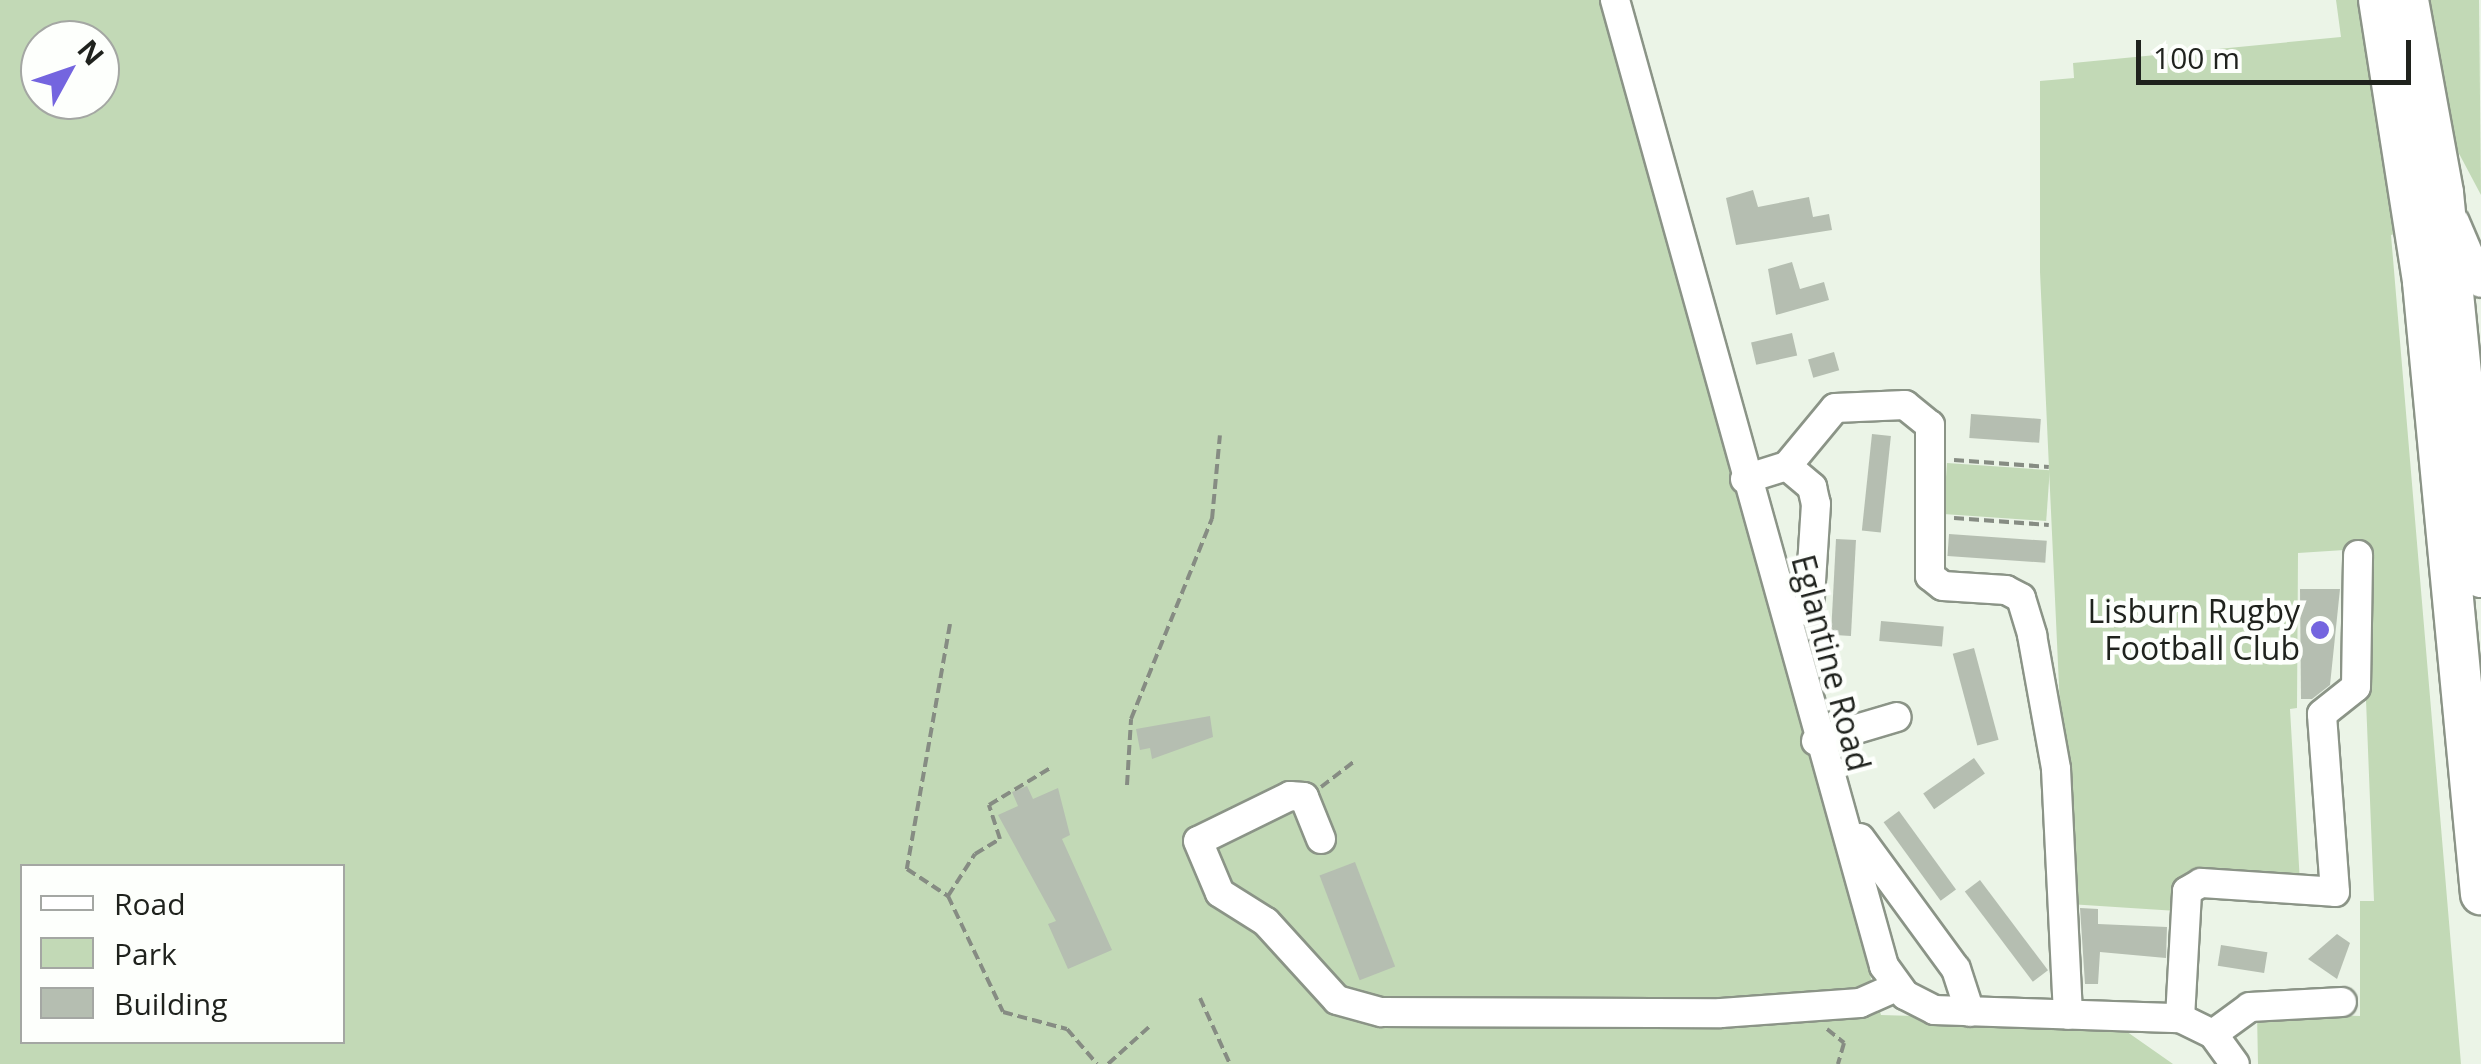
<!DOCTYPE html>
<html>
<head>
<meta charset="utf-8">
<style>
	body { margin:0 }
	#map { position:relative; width:2481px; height:1064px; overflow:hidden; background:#ebf4e7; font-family:"Open Sans",sans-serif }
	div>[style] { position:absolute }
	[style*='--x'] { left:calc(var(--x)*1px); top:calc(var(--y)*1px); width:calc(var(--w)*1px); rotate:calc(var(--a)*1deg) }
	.green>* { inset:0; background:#c2d9b6; transform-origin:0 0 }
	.building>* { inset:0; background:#b5beb1; transform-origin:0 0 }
	.path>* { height:4px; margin-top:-2px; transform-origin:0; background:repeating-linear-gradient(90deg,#868c83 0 10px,transparent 0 15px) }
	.roads { filter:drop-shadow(2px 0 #8b9487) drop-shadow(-2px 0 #8b9487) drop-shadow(0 2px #8b9487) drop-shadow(0 -2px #8b9487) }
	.minor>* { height:28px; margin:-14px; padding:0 14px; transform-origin:14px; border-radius:14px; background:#fff }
	.highway>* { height:40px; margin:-20px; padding:0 20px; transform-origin:20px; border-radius:20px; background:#fff }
	.dots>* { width:28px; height:28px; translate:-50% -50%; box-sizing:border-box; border:5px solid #fdfffc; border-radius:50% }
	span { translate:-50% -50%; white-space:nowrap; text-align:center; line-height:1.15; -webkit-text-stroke:9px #fdfffc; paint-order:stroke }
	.poi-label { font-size:32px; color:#1f221d }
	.right { translate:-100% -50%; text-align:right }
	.street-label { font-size:32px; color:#1f221d }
	.legend { position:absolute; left:20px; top:864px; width:325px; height:180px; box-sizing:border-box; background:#fdfffc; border:2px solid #a4a7a3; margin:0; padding:12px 18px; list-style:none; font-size:30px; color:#1f221d }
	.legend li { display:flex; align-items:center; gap:20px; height:50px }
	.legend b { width:50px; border:2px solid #a4a7a3 }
	.north { position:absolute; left:20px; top:20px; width:100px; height:100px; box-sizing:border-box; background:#fdfffc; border:2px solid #a4a7a3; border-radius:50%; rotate:50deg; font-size:28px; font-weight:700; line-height:40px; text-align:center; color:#1f221d }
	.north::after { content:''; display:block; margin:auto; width:35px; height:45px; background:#7465df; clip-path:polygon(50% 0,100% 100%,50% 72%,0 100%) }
	.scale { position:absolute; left:2136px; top:40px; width:275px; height:45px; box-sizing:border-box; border:5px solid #1f221d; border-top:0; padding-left:12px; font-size:30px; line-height:35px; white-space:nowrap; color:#1f221d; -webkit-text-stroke:8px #fdfffc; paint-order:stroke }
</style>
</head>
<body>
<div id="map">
	<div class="green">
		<i style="clip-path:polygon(evenodd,0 0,1601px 0,1881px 1015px,2113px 1022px,2173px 1064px,0 1064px,0 0,40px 40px,100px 40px,100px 100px,40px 100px,40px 40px,0 0,22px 866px,342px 866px,342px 1042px,22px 1042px,22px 866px)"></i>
		<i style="clip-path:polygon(2336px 0,2363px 0,2402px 232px,2391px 235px,2461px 1064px,2258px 1064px,2257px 1013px,2360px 1016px,2360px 901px,2374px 901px,2360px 549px,2298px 553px,2297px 708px,2290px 709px,2300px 883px,2201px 877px,2177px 911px,2069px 904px,2040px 272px,2040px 81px,2074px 78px,2073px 63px,2341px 37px)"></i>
		<i style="clip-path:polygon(2427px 0,2479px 0,2481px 195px,2455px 146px)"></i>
		<i style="left:1947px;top:463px;width:103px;height:51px;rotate:4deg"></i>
	</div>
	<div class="building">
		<i style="clip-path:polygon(1753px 190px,1758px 207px,1809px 197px,1813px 217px,1829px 214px,1832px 230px,1736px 245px,1726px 198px)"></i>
		<i style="clip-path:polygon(1792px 262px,1800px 289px,1824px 282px,1829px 300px,1776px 315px,1768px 269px)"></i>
		<i style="left:1792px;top:333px;width:23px;height:42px;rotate:77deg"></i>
		<i style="left:1834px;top:352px;width:19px;height:27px;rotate:74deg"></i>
		<i style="left:1971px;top:414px;width:70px;height:24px;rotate:4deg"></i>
		<i style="left:1872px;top:434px;width:19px;height:97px;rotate:6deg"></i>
		<i style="left:1949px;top:534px;width:98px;height:22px;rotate:4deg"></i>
		<i style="left:1836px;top:539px;width:20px;height:96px;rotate:3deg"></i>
		<i style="clip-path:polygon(2300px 589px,2340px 589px,2330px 685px,2312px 699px,2301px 699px)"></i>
		<i style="left:1881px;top:621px;width:63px;height:20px;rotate:5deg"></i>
		<i style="left:1974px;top:648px;width:95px;height:22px;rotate:75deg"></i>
		<i style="clip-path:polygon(1210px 716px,1213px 737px,1152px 759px,1150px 748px,1140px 750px,1136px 729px)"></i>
		<i style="left:1974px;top:758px;width:19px;height:62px;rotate:55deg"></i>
		<i style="clip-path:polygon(1027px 786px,1033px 799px,1058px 788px,1070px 835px,1062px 839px,1112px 950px,1068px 969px,1048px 924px,1056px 921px,998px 815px,1018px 806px,1012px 792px)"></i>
		<i style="left:1899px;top:811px;width:97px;height:19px;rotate:54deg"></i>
		<i style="left:1355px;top:862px;width:112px;height:38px;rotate:69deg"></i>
		<i style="left:1980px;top:880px;width:113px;height:19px;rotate:53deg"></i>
		<i style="clip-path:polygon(2080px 908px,2098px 909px,2098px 924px,2167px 927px,2166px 958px,2100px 952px,2098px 984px,2085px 984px)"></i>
		<i style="clip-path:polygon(2337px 934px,2350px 943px,2337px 979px,2308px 959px)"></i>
		<i style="left:2221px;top:945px;width:47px;height:21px;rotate:9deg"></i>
	</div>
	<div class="path">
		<i style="--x:1954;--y:460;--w:95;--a:4.2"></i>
		<i style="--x:1954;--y:518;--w:95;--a:4.2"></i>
		<i style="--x:950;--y:624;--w:249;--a:100"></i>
		<i style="--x:907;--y:869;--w:49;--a:33.4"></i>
		<i style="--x:948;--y:896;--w:128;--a:64.6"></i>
		<i style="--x:1003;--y:1012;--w:66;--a:14.9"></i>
		<i style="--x:1067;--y:1029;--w:46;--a:49.4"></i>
		<i style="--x:1127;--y:785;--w:66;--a:-86.5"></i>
		<i style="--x:1131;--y:719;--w:216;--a:-68"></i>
		<i style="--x:1212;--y:519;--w:84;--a:-84.6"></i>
		<i style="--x:1321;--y:787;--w:44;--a:-37.6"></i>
		<i style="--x:948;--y:896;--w:50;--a:-57.3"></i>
		<i style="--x:975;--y:854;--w:29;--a:-31"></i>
		<i style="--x:1000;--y:839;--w:36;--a:-108"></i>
		<i style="--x:989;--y:805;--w:74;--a:-31.1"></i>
		<i style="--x:1200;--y:998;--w:72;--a:65.6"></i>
		<i style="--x:1827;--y:1029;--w:22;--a:39"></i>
		<i style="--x:1844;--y:1043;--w:22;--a:106"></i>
		<i style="--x:1108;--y:1064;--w:55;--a:-42.1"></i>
	</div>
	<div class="roads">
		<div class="minor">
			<i style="--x:1615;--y:0;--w:1003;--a:74.44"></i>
			<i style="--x:1884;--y:966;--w:36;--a:54"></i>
			<i style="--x:1905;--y:995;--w:33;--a:27"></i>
			<i style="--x:1934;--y:1010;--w:246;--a:1.9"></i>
			<i style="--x:2180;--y:1018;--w:37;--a:26"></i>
			<i style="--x:2213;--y:1034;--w:37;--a:54"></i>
			<i style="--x:2455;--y:222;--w:66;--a:66.9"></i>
			<i style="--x:1787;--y:466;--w:33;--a:40"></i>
			<i style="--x:1812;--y:487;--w:17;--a:77"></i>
			<i style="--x:1816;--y:504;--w:108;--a:93.7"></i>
			<i style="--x:1745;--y:479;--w:44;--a:-17.2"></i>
			<i style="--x:1787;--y:466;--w:75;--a:-50.4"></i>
			<i style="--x:1835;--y:408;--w:70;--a:-2.5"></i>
			<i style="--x:1905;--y:405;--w:32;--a:39"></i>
			<i style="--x:1930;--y:425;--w:151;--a:90"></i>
			<i style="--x:1930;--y:576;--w:16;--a:38"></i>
			<i style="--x:1943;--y:586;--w:63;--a:3.6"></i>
			<i style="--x:2006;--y:590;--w:17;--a:28"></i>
			<i style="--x:2021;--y:598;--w:39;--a:73"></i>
			<i style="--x:2032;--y:635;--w:136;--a:79.8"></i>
			<i style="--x:2056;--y:769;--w:246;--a:87.2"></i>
			<i style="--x:1816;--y:741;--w:84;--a:-16.5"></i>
			<i style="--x:1860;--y:838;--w:162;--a:53.8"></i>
			<i style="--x:1956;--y:969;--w:45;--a:72"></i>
			<i style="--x:1321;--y:839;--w:45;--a:-112"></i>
			<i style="--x:1304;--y:797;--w:14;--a:-176"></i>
			<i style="--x:1290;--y:796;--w:102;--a:153.9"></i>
			<i style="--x:1198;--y:841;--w:56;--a:67.1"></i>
			<i style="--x:1220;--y:893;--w:54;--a:32.2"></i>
			<i style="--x:1266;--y:922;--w:105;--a:47.7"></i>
			<i style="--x:1337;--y:1000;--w:46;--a:15.3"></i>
			<i style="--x:1381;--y:1012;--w:340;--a:0.2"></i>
			<i style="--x:1721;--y:1013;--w:139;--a:-4.1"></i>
			<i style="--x:1860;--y:1003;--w:39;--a:-24"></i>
			<i style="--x:2180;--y:1018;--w:127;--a:-86.8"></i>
			<i style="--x:2187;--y:891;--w:16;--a:-30"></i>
			<i style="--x:2201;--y:883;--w:134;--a:3.8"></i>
			<i style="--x:2335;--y:892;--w:178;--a:-94.2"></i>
			<i style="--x:2322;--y:714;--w:43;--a:-38.5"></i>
			<i style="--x:2356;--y:687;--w:132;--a:-89.1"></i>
			<i style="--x:2213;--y:1034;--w:46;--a:-36.1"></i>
			<i style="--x:2250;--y:1007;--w:92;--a:-3.1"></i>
		</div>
		<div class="highway">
			<i style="--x:2379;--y:0;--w:285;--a:81.1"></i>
			<i style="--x:2423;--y:282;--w:615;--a:84.59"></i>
			<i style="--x:2408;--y:0;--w:196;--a:79.7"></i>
			<i style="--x:2443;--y:193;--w:386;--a:84.3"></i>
		</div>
	</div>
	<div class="dots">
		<i style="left:2320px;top:630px;background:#7465df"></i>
	</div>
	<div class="poi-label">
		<span class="right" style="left:2300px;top:630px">Lisburn Rugby<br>Football Club</span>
	</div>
	<div class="street-label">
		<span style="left:1831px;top:663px;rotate:75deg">Eglantine Road</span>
	</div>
	<ul class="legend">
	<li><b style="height:12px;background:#fff"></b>Road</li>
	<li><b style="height:28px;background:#c2d9b6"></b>Park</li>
	<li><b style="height:28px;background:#b5beb1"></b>Building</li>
	</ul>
	<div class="north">N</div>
	<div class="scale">100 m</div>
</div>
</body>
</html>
